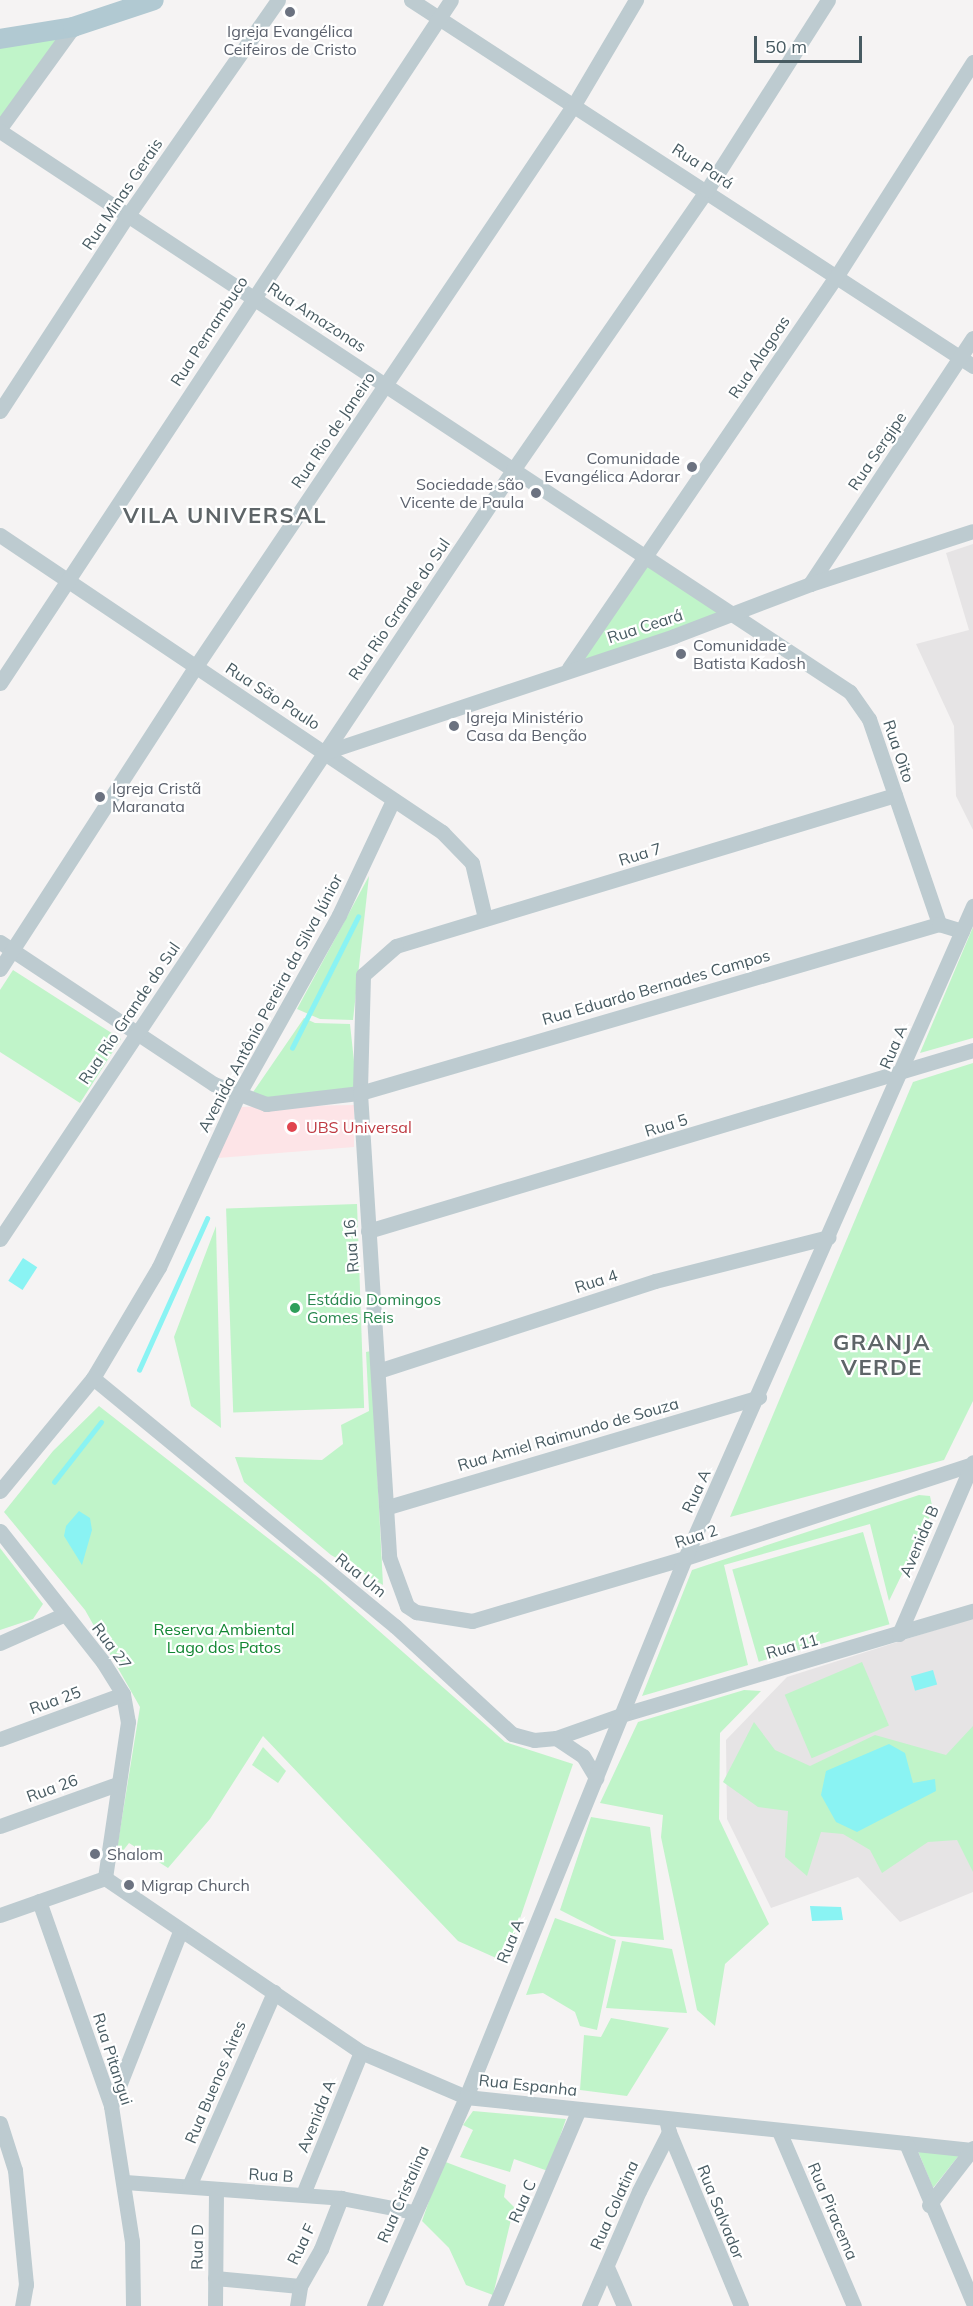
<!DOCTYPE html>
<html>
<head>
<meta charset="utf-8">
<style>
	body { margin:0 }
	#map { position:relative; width:973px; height:2306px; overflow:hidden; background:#f5f3f3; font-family:Mulish,sans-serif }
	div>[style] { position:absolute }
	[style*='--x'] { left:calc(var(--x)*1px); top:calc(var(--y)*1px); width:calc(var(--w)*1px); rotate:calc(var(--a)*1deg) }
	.education>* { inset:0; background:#e6e4e5 }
	.medical>* { inset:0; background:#fde4e7 }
	.green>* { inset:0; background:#c0f4c9; transform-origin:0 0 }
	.water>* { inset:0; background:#8af3f3; transform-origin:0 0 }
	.stream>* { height:4.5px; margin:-2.25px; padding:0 2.25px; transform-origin:2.25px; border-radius:2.25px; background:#8af3f3 }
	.minor>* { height:15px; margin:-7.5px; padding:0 7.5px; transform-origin:7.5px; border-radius:7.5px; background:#bdcbd0 }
	.major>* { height:20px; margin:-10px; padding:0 10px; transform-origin:10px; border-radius:10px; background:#b1c9d2 }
	.dots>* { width:16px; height:16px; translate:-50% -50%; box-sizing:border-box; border:3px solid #fff; border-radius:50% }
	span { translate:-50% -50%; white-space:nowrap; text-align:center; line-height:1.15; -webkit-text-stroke:4.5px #fff; paint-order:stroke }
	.worship-label { font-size:16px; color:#5b616d }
	.right { translate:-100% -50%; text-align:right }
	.left { translate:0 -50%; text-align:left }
	.street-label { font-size:16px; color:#485b62 }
	.health-label { font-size:16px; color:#be3a42 }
	.leisure-label { font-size:16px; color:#27864d }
	.park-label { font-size:16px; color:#118632 }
	.district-label { font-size:22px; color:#5e6568; font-weight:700; letter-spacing:1.5px }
	.scale { position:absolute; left:754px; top:36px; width:108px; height:27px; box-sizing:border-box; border:3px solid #485b62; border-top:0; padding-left:8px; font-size:18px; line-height:21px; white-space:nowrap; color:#485b62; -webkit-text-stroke:4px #fff; paint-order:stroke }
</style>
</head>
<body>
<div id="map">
	<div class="education">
		<i style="clip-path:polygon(973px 544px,973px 830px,956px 796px,954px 726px,916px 644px,969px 630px,946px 553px)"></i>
		<i style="clip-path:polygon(973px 1618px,973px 1892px,900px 1922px,858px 1877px,771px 1908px,727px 1819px,726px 1740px,787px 1677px)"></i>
	</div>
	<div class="medical">
		<i style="clip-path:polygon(354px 1105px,354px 1147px,218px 1158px,237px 1107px)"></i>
	</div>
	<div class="green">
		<i style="clip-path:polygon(67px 31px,0 123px,0 42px)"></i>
		<i style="clip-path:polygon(645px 555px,734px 615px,569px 668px)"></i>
		<i style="clip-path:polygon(369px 876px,353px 1020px,320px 1019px,297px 1009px)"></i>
		<i style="clip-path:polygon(973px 927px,973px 1038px,920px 1053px)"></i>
		<i style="clip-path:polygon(13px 970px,121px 1039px,80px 1103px,0 1052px,0 990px)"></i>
		<i style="clip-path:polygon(304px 1018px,315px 1023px,350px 1024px,357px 1089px,275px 1104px,251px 1095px)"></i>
		<i style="clip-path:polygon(973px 1063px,973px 1401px,944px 1460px,730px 1517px,913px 1082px)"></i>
		<i style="left:357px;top:1204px;width:204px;height:131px;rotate:88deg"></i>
		<i style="clip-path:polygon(216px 1226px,220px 1393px,221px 1428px,191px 1406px,174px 1337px)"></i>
		<i style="clip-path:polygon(371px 1351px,383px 1585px,331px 1555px,244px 1482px,235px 1457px,322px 1460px,343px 1444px,341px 1425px,369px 1411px,366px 1352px)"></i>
		<i style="clip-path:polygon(99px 1406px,319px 1578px,505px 1742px,573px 1764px,505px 1962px,458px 1941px,263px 1736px,210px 1819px,168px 1868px,129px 1843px,115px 1861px,140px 1707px,85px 1610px,4px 1512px,53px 1451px)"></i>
		<i style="clip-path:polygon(919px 1495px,930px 1496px,933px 1510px,889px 1601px,870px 1524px,724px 1565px,748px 1665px,642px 1696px,692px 1570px)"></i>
		<i style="left:863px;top:1532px;width:96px;height:136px;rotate:74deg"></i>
		<i style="clip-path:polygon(0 1548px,43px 1604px,33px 1619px,0 1630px)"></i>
		<i style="left:862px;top:1662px;width:69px;height:84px;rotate:67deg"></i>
		<i style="clip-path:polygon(744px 1690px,761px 1691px,720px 1733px,719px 1819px,769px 1924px,725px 1964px,715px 2026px,697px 2010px,661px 1837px,663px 1815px,600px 1803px,638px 1722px)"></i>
		<i style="clip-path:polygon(754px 1722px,775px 1750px,810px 1766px,875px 1735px,946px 1755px,973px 1726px,973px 1872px,957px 1840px,928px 1842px,882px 1873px,870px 1850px,843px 1834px,821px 1832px,807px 1876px,785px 1857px,788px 1811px,758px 1807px,723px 1782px)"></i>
		<i style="clip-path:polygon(263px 1747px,286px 1771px,278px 1783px,252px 1765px)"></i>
		<i style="clip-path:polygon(591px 1817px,650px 1827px,664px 1940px,611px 1936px,560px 1910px)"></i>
		<i style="clip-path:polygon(555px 1918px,616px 1940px,597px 2030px,580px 2026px,575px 2012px,543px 1993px,526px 1995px)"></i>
		<i style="clip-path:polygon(622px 1941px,672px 1949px,687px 2013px,606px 2008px)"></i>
		<i style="clip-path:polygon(611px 2018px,669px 2028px,627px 2096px,580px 2090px,584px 2035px,601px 2037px)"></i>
		<i style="clip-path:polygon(473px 2111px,566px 2119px,548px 2171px,514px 2159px,510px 2172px,460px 2157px,473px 2130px,463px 2125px)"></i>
		<i style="clip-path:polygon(918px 2151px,960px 2154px,933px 2188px)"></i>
		<i style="clip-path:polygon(443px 2161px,506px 2185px,504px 2197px,514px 2207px,493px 2295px,466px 2285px,449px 2248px,422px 2221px)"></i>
	</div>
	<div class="water">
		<i style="left:23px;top:1258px;width:17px;height:27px;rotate:33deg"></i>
		<i style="clip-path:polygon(79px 1511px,90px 1518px,92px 1530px,82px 1565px,64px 1536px,66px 1526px)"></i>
		<i style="left:933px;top:1670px;width:15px;height:23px;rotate:74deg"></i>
		<i style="clip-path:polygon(889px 1744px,905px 1753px,913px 1783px,935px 1779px,936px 1791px,857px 1832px,836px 1822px,821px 1795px,826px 1771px)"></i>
		<i style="clip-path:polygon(810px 1906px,841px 1907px,843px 1920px,812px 1921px)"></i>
	</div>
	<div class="stream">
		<i style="--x:292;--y:1048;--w:147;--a:-63.3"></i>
		<i style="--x:139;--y:1370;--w:166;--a:-65.8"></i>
		<i style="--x:54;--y:1482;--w:76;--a:-51.9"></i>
	</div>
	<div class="minor">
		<i style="--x:411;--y:0;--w:671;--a:33.07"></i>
		<i style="--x:0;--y:128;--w:125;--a:-54.1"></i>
		<i style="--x:0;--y:131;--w:1018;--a:33.42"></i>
		<i style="--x:850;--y:692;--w:33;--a:55"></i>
		<i style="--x:869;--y:719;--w:217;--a:71.1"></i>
		<i style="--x:0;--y:411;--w:234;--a:-56.9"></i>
		<i style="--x:128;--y:215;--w:262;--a:-55.1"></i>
		<i style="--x:0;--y:535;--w:533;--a:33.9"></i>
		<i style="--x:442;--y:832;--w:43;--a:45.9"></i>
		<i style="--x:472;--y:863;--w:57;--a:76.7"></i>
		<i style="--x:810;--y:584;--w:295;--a:-56.5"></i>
		<i style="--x:569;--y:668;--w:473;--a:-55.7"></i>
		<i style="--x:836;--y:277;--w:255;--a:-57.5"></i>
		<i style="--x:0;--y:683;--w:818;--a:-56.56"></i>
		<i style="--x:326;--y:752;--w:367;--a:-18.4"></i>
		<i style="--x:674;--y:636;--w:146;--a:-20.9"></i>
		<i style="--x:810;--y:584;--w:171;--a:-18"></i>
		<i style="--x:895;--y:795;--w:521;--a:163.16"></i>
		<i style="--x:396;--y:946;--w:44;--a:138.7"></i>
		<i style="--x:363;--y:975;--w:118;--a:91.5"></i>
		<i style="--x:360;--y:1093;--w:465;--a:86.4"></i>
		<i style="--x:389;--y:1557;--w:52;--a:69.8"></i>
		<i style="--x:407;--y:1606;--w:11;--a:34"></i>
		<i style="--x:416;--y:1612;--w:57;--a:9.1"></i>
		<i style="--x:472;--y:1621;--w:222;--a:-16.5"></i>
		<i style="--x:685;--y:1558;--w:303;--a:-18.1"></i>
		<i style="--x:0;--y:942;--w:257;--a:33.6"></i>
		<i style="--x:214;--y:1084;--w:56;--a:21"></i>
		<i style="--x:266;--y:1104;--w:95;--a:-6.7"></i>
		<i style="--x:360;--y:1093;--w:603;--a:-16.27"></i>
		<i style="--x:939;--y:924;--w:24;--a:17"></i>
		<i style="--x:0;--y:969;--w:361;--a:-57.1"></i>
		<i style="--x:196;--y:666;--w:679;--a:-56.05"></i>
		<i style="--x:575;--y:103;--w:120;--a:-59.4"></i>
		<i style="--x:368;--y:1231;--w:631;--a:-16.66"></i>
		<i style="--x:0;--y:1239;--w:924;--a:-56.29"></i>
		<i style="--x:513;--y:470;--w:341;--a:-55.3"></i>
		<i style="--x:707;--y:190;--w:225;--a:-57.5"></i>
		<i style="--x:378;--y:1371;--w:291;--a:-18"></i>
		<i style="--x:655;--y:1281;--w:179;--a:-14.2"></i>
		<i style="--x:93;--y:1378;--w:391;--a:39.4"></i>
		<i style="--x:395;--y:1626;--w:159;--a:42.7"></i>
		<i style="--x:512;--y:1734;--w:23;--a:15"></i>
		<i style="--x:534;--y:1740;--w:22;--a:-5"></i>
		<i style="--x:556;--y:1738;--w:69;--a:-19.5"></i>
		<i style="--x:621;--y:1715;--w:367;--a:-16.5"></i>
		<i style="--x:0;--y:1491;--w:146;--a:-50.5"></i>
		<i style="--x:93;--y:1378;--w:129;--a:-59.3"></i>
		<i style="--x:159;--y:1267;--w:189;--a:-65.3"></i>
		<i style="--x:238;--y:1095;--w:206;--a:-60.7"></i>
		<i style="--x:339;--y:915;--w:127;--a:-64.8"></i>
		<i style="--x:388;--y:1507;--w:387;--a:-16.5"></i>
		<i style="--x:0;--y:1531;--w:167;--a:51.8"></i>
		<i style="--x:103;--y:1662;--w:38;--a:58"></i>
		<i style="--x:123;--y:1694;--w:28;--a:80"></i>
		<i style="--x:128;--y:1722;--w:158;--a:98.4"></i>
		<i style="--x:899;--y:1634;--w:187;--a:-66.7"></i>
		<i style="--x:0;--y:1643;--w:71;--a:-24"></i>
		<i style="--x:556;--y:1738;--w:32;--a:34"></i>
		<i style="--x:583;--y:1756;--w:26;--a:59"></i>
		<i style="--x:0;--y:1739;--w:131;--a:-20.1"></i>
		<i style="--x:0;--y:1826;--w:124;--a:-19.7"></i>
		<i style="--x:105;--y:1878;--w:310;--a:34.2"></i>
		<i style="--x:361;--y:2052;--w:114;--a:23.2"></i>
		<i style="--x:466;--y:2097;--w:510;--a:5.97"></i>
		<i style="--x:39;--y:1901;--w:217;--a:70.6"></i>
		<i style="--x:111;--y:2106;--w:137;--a:81.2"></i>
		<i style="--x:132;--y:2241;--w:65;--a:89.1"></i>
		<i style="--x:0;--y:1915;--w:111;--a:-19.4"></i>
		<i style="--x:111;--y:2106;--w:187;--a:-68.4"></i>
		<i style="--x:0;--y:2123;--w:49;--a:72.3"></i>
		<i style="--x:15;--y:2170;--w:115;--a:84.5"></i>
		<i style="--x:26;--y:2284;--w:22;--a:100"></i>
		<i style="--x:779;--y:2131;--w:190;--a:66.8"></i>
		<i style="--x:669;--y:2132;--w:188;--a:67.5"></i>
		<i style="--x:906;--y:2143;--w:173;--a:67.2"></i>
		<i style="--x:125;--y:2182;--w:217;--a:4.2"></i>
		<i style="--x:341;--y:2198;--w:74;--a:10.9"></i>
		<i style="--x:189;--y:2186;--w:212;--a:-66.3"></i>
		<i style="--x:303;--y:2194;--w:153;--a:-67.8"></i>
		<i style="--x:929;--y:2205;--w:72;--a:-52.3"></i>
		<i style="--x:607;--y:2267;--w:43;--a:66.4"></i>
		<i style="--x:215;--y:2278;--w:85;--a:5.4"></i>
		<i style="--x:215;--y:2306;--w:117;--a:-89.5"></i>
		<i style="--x:297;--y:2306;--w:20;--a:-81"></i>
		<i style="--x:300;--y:2286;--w:43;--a:-60.4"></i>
		<i style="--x:321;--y:2249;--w:55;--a:-68.6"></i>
		<i style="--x:374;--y:2306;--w:228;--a:-66.2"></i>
		<i style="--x:466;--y:2097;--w:582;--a:-67.89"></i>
		<i style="--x:685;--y:1558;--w:713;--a:-66.17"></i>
		<i style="--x:495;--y:2306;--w:214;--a:-66.9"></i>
		<i style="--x:589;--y:2306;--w:125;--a:-66.5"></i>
		<i style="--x:639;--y:2191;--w:66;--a:-63"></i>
		<i style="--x:669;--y:2132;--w:13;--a:-103"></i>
	</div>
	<div class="major">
		<i style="--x:0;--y:39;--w:74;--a:-9.3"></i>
		<i style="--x:73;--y:27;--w:85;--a:-18.4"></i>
	</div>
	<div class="dots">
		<i style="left:290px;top:12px;background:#6b7280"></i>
		<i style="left:692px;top:467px;background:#6b7280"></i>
		<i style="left:536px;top:493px;background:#6b7280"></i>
		<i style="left:681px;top:654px;background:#6b7280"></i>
		<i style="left:454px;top:726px;background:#6b7280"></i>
		<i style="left:100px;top:797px;background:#6b7280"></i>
		<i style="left:292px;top:1127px;background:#e0444e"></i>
		<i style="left:295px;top:1308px;background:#2e9e5b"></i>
		<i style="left:95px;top:1854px;background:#6b7280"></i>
		<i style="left:129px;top:1885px;background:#6b7280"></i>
	</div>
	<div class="worship-label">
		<span style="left:290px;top:40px">Igreja Evangélica<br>Ceifeiros de Cristo</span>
		<span class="right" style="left:680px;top:467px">Comunidade<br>Evangélica Adorar</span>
		<span class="right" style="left:524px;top:493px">Sociedade são<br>Vicente de Paula</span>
		<span class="left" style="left:693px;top:654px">Comunidade<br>Batista Kadosh</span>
		<span class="left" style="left:466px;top:726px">Igreja Ministério<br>Casa da Benção</span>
		<span class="left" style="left:112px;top:797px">Igreja Cristã<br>Maranata</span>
		<span class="left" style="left:107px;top:1854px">Shalom</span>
		<span class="left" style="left:141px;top:1885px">Migrap Church</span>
	</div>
	<div class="street-label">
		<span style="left:703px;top:166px;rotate:33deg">Rua Pará</span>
		<span style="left:122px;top:194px;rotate:-56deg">Rua Minas Gerais</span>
		<span style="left:317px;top:317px;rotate:33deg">Rua Amazonas</span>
		<span style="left:209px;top:331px;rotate:-57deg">Rua Pernambuco</span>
		<span style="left:759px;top:357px;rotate:-56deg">Rua Alagoas</span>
		<span style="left:333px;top:430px;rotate:-56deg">Rua Rio de Janeiro</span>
		<span style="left:877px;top:451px;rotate:-56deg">Rua Sergipe</span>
		<span style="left:399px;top:609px;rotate:-56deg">Rua Rio Grande do Sul</span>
		<span style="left:645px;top:626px;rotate:-18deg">Rua Ceará</span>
		<span style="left:273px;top:696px;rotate:33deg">Rua São Paulo</span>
		<span style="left:899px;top:751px;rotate:71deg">Rua Oito</span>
		<span style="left:640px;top:854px;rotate:-17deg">Rua 7</span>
		<span style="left:656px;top:987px;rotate:-16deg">Rua Eduardo Bernades Campos</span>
		<span style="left:270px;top:1003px;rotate:-62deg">Avenida Antônio Pereira da Silva Júnior</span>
		<span style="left:129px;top:1013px;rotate:-56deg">Rua Rio Grande do Sul</span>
		<span style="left:893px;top:1047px;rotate:-67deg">Rua A</span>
		<span style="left:666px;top:1125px;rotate:-17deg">Rua 5</span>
		<span style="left:351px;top:1246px;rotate:-94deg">Rua 16</span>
		<span style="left:596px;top:1281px;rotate:-18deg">Rua 4</span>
		<span style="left:568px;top:1434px;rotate:-16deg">Rua Amiel Raimundo de Souza</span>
		<span style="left:696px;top:1491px;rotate:-65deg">Rua A</span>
		<span style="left:696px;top:1536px;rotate:-18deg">Rua 2</span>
		<span style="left:919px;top:1541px;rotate:-67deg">Avenida B</span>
		<span style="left:361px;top:1575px;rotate:39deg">Rua Um</span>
		<span style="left:112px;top:1646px;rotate:53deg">Rua 27</span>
		<span style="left:792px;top:1646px;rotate:-16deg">Rua 11</span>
		<span style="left:55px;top:1700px;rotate:-20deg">Rua 25</span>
		<span style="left:52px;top:1788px;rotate:-20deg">Rua 26</span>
		<span style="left:510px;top:1941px;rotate:-68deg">Rua A</span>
		<span style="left:113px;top:2059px;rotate:72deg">Rua Pitangui</span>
		<span style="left:215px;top:2082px;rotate:-67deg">Rua Buenos Aires</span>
		<span style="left:528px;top:2085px;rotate:6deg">Rua Espanha</span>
		<span style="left:316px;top:2116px;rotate:-68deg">Avenida A</span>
		<span style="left:271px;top:2175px;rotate:3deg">Rua B</span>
		<span style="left:403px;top:2194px;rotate:-66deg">Rua Cristalina</span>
		<span style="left:522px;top:2201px;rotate:-66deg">Rua C</span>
		<span style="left:614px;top:2205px;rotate:-66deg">Rua Colatina</span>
		<span style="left:833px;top:2211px;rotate:67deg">Rua Piracema</span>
		<span style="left:721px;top:2212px;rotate:68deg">Rua Salvador</span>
		<span style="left:301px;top:2244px;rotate:-64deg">Rua F</span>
		<span style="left:197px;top:2247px;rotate:-89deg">Rua D</span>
	</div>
	<div class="health-label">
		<span class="left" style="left:306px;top:1127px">UBS Universal</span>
	</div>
	<div class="leisure-label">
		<span class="left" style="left:307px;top:1308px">Estádio Domingos<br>Gomes Reis</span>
	</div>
	<div class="park-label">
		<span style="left:224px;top:1638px">Reserva Ambiental<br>Lago dos Patos</span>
	</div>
	<div class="district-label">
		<span style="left:225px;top:516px">VILA UNIVERSAL</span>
		<span style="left:882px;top:1355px">GRANJA<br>VERDE</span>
	</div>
	<div class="scale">50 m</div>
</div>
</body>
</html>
